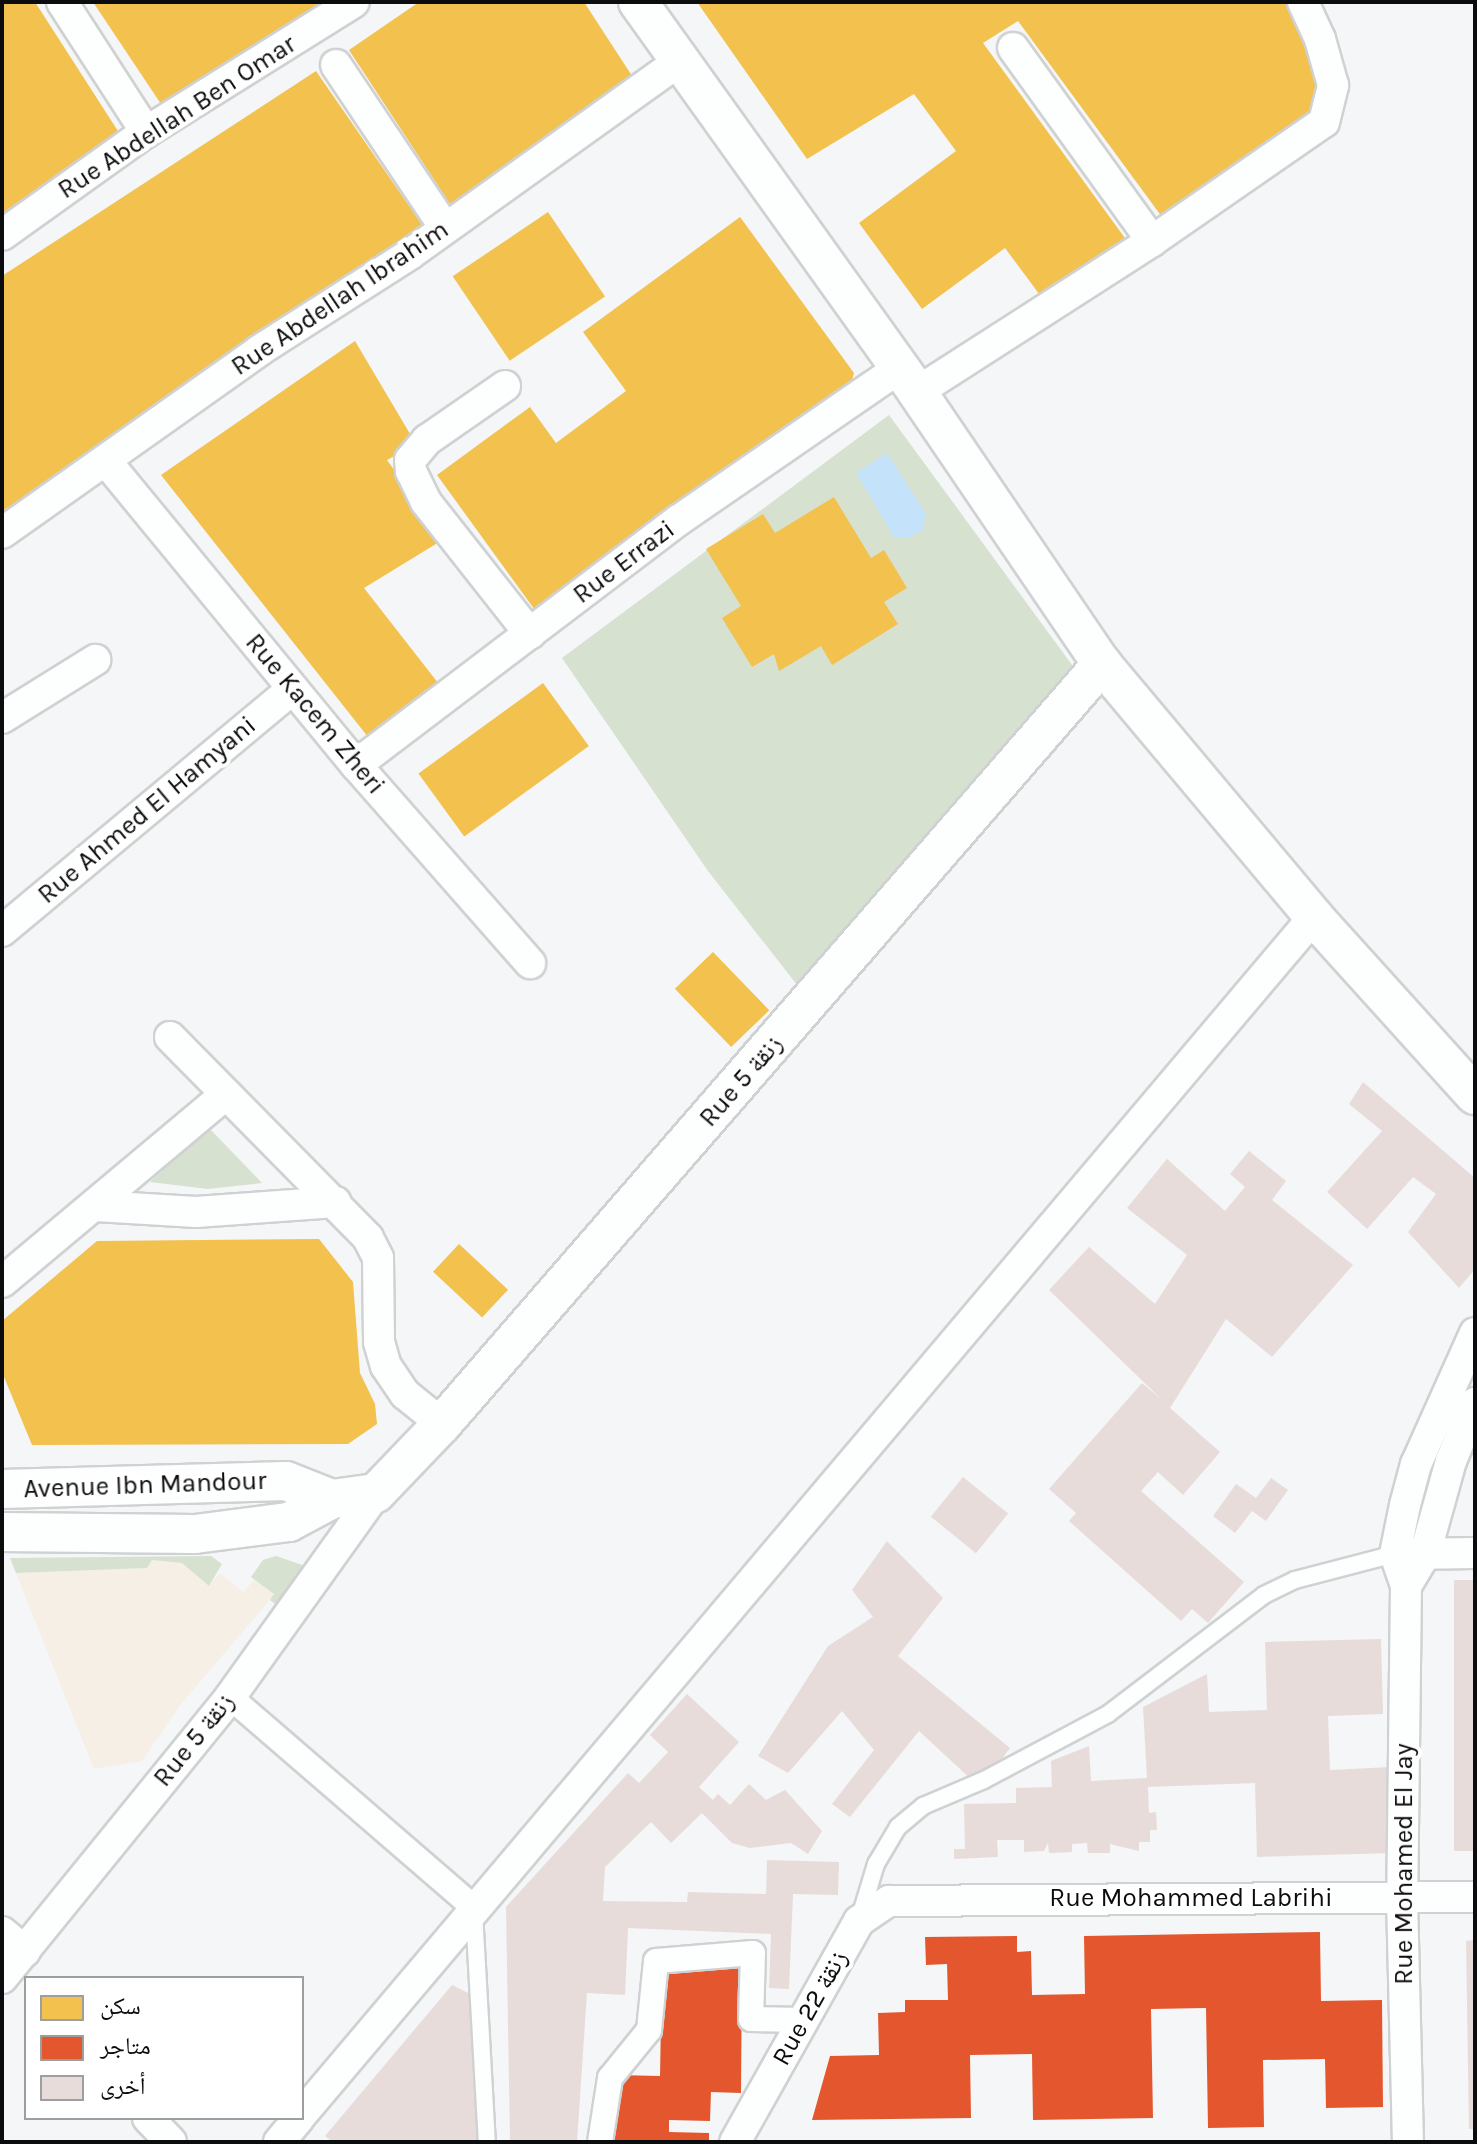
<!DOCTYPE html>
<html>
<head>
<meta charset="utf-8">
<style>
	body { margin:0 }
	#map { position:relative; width:1477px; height:2144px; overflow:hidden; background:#f4f6f8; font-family:Karla,"Noto Naskh Arabic",sans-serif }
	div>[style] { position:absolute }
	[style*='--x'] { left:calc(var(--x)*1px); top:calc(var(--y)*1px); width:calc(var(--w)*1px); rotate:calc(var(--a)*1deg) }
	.education>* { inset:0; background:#f6efe5 }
	.green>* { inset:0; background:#d6e1d0 }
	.water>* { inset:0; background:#c4e3fb }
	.homes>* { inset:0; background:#f2c14e; transform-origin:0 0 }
	.shops>* { inset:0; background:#e4572e }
	.building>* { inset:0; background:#e7dcd9; transform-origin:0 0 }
	.roads { filter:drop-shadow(2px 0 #cfd1d2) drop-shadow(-2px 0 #cfd1d2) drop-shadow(0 2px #cfd1d2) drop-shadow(0 -2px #cfd1d2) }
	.service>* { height:16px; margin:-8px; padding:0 8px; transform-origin:8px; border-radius:8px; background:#fdfefe }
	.pedestrian>* { height:24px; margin:-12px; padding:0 12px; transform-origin:12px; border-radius:12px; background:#fdfefe }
	.minor>* { height:30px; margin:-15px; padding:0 15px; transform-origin:15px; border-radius:15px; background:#fdfefe }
	.tertiary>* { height:38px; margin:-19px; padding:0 19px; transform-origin:19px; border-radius:19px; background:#fdfefe }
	span { translate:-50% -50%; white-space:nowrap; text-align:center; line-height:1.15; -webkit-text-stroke:8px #fff; paint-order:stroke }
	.street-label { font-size:26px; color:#0b0c0d }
	.frame { position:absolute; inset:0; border:4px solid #0b0c0d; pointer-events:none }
	.legend { position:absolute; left:24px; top:1976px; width:280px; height:144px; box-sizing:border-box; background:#fff; border:2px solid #9d9e9e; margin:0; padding:10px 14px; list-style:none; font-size:24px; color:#0b0c0d }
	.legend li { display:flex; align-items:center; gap:16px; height:40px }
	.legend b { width:40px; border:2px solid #9d9e9e }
</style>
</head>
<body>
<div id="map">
	<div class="education">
		<i style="clip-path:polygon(152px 1560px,182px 1563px,209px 1586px,220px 1573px,243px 1592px,256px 1578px,274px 1595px,181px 1704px,142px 1761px,94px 1769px,16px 1573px,147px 1568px)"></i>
	</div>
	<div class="green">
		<i style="clip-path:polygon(889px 415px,1075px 669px,801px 990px,708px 871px,562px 658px)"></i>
		<i style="clip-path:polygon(209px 1128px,262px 1183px,208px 1189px,150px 1182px)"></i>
		<i style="clip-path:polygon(211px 1556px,222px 1564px,209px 1586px,182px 1563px,152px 1560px,147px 1568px,16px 1573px,10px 1558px)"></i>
		<i style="clip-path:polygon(276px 1556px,305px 1566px,304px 1583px,286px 1613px,270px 1600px,274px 1594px,251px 1577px,263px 1560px)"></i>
	</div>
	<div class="water">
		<i style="clip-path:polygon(887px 453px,926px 514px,922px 531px,910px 537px,894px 537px,856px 473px)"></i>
	</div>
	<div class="homes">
		<i style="clip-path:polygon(2px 2px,35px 2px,125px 142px,2px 221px)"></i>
		<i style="clip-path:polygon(93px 2px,320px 2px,321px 17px,173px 108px,161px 104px)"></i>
		<i style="clip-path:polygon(419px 2px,584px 2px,636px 82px,452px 207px,349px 50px)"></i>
		<i style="clip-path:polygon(697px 2px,1291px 2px,1314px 36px,1322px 115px,1165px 221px,1018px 21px,983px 43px,1130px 245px,1048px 306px,1005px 248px,922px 309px,859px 223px,956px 151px,914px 94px,807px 159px)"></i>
		<i style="clip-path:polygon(316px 71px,425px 229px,68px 473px,2px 511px,2px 276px)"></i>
		<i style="left:548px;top:212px;width:102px;height:115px;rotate:56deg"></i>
		<i style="clip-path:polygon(740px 217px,854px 373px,849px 391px,540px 617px,437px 475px,530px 407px,556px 443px,626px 391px,583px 332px)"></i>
		<i style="clip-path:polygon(355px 341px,416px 444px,387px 460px,444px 539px,364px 588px,442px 688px,372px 742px,161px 475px)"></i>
		<i style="clip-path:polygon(834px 497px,871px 558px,884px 550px,907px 588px,884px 602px,898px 624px,832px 665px,821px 646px,779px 671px,774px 654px,752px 667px,722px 618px,741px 606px,706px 549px,763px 514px,775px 533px)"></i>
		<i style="left:543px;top:683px;width:78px;height:154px;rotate:54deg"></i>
		<i style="left:713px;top:952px;width:81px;height:53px;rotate:46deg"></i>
		<i style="clip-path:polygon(319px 1239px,353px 1282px,360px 1373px,375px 1404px,377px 1424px,348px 1444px,32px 1445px,2px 1372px,2px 1321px,97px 1241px)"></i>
		<i style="left:459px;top:1244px;width:67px;height:38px;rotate:43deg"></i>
	</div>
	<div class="shops">
		<i style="clip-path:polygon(1320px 1932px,1321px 2001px,1382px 2000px,1383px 2107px,1326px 2108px,1325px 2059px,1263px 2060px,1264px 2127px,1208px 2128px,1206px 2008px,1151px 2009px,1153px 2118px,1033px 2120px,1032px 2054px,970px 2055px,971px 2118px,812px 2120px,830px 2056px,879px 2055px,878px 2013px,905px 2012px,905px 2000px,948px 2000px,947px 1964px,926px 1965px,925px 1937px,1017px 1936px,1017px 1952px,1031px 1951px,1032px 1995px,1085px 1994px,1084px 1936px)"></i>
		<i style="clip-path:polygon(662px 1965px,742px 1966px,741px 2093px,711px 2092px,710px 2121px,669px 2120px,669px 2132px,709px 2133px,709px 2142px,614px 2142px,615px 2075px,660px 2076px)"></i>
	</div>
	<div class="building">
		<i style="clip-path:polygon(1363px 1082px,1475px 1178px,1475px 1269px,1459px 1288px,1408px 1232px,1436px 1194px,1413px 1177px,1367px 1229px,1327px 1192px,1382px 1131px,1349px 1104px)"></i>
		<i style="clip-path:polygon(1249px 1151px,1286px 1181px,1272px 1200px,1353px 1265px,1272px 1357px,1226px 1319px,1170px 1408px,1220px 1452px,1183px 1495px,1158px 1472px,1141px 1491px,1244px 1582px,1208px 1623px,1192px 1609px,1181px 1621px,1069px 1521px,1076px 1513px,1049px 1489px,1142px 1383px,1162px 1400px,1049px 1290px,1089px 1247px,1155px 1304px,1187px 1255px,1127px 1208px,1167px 1159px,1225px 1211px,1245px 1187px,1230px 1174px)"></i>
		<i style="left:963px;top:1477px;width:58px;height:51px;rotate:39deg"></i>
		<i style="clip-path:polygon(1271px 1478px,1288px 1490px,1266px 1521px,1252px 1511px,1235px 1533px,1213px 1516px,1236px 1484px,1256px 1498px)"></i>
		<i style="clip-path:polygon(887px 1541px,943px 1598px,898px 1656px,1010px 1748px,999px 1763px,973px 1781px,919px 1731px,850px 1817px,832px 1804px,874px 1750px,842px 1711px,788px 1773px,758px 1756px,828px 1646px,873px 1617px,852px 1590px)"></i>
		<i style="left:1454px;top:1580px;width:21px;height:271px"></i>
		<i style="clip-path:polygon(1381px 1639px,1383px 1714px,1328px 1716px,1330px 1770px,1391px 1767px,1393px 1853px,1257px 1857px,1255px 1783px,1148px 1787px,1149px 1813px,1156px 1812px,1157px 1830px,1150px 1830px,1150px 1842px,1139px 1842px,1139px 1851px,1110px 1844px,1110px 1853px,1088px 1853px,1087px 1843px,1072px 1844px,1072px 1852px,1049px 1853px,1048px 1843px,1044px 1851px,1024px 1852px,1024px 1840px,997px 1840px,998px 1857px,954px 1859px,954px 1849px,965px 1849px,964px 1804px,1016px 1803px,1016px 1788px,1052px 1787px,1051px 1761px,1089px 1746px,1091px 1781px,1147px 1778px,1143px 1707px,1207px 1674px,1209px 1712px,1267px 1710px,1265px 1642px)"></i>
		<i style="clip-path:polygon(687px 1694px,739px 1742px,699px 1787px,713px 1800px,718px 1794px,730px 1805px,749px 1784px,766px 1800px,785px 1790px,822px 1831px,808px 1854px,791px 1843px,750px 1848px,732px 1843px,702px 1813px,671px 1843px,651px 1822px,605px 1867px,603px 1901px,687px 1902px,688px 1892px,766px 1894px,767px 1860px,839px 1862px,838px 1895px,793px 1894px,789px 1989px,769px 1988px,771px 1934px,628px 1928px,625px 1995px,587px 1993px,577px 2142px,510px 2142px,506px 1907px,628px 1773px,639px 1783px,668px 1752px,650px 1735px)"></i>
		<i style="clip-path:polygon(1475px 1940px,1475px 2129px,1469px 2129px,1466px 1941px)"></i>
		<i style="clip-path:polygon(452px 1985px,474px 1996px,478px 2142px,333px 2142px,325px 2136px)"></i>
	</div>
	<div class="roads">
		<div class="service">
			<i style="--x:474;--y:1912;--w:230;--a:86.8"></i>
			<i style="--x:859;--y:1920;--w:59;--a:-73.1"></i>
			<i style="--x:876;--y:1864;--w:43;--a:-59.3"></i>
			<i style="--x:898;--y:1827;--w:33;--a:-40"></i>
			<i style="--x:923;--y:1806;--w:66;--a:-23.1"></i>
			<i style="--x:984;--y:1780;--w:140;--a:-28"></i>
			<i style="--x:1108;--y:1714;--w:196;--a:-37.3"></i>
			<i style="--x:1264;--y:1595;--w:34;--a:-26"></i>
			<i style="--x:1295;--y:1580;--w:103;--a:-14.6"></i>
		</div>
		<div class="pedestrian">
			<i style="--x:230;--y:1697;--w:321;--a:40.8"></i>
			<i style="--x:600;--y:2142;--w:65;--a:-81.1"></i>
			<i style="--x:610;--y:2078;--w:62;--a:-50.9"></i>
			<i style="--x:649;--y:2030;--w:69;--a:-84.2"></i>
			<i style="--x:656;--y:1961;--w:97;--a:-4.7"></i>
			<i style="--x:753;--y:1953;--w:66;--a:91.7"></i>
			<i style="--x:751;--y:2019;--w:52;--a:1.1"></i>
		</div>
		<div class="minor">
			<i style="--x:62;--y:2;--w:155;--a:57.1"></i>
			<i style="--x:1013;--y:48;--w:238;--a:54.2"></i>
			<i style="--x:336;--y:65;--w:196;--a:56.2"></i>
			<i style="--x:2;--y:235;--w:177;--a:-35.6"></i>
			<i style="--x:146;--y:132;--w:245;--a:-32"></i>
			<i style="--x:505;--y:386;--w:95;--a:145.3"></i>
			<i style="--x:427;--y:440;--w:26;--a:130"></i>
			<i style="--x:410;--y:460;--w:11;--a:85"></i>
			<i style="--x:411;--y:471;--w:34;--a:64"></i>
			<i style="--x:426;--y:502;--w:168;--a:51.8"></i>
			<i style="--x:917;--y:392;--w:279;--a:-32.7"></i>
			<i style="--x:1152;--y:241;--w:209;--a:-34.7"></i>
			<i style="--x:1324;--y:122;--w:38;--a:-76"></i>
			<i style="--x:1333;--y:85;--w:48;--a:-105.8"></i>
			<i style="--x:1320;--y:39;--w:41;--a:-114.7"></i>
			<i style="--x:106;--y:461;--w:394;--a:50.6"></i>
			<i style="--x:356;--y:765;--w:264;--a:48.7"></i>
			<i style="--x:2;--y:533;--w:316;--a:-35.3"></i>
			<i style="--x:260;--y:350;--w:178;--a:-32.6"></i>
			<i style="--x:410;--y:254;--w:330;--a:-35.6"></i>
			<i style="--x:2;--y:718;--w:110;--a:-31.9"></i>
			<i style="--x:356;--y:765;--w:405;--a:-37.2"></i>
			<i style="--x:679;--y:520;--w:267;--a:-34.6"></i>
			<i style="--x:2;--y:931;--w:378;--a:-39.8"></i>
			<i style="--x:170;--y:1037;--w:282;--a:45.4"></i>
			<i style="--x:368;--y:1238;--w:22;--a:63"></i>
			<i style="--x:378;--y:1258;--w:84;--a:89.3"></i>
			<i style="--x:379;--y:1342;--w:25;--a:74"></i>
			<i style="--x:386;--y:1366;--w:34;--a:56"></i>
			<i style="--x:405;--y:1394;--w:48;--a:39"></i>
			<i style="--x:96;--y:1206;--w:100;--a:3.4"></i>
			<i style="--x:196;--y:1212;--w:140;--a:-4.1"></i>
			<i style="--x:2;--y:1282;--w:292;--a:-40"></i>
			<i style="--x:1475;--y:1333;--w:144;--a:114.2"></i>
			<i style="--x:1416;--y:1464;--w:42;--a:105"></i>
			<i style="--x:1405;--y:1505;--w:50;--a:101.5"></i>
			<i style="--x:1395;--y:1554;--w:34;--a:71"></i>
			<i style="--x:1406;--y:1586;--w:37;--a:-59"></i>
			<i style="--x:1425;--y:1554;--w:97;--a:-74.4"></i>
			<i style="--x:1451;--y:1461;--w:63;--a:-67.5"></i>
			<i style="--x:1405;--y:1554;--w:70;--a:-0.8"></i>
			<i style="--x:1406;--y:1586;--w:312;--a:90.7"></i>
			<i style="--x:1402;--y:1898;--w:244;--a:88.6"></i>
			<i style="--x:2;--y:1932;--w:30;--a:40"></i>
			<i style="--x:2;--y:1978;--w:362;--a:-50.9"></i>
			<i style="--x:230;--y:1697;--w:251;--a:-54.4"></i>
			<i style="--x:302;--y:2114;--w:1567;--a:-49.79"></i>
			<i style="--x:148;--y:2118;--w:33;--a:46"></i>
			<i style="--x:279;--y:2142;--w:31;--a:-50"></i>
			<i style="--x:735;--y:2142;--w:253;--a:-60.7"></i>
			<i style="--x:859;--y:1921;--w:36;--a:-34"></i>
			<i style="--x:889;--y:1901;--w:586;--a:-0.39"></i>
		</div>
		<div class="tertiary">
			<i style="--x:638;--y:2;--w:480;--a:54.4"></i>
			<i style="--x:917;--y:392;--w:329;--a:55.8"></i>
			<i style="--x:1102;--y:664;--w:330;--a:50"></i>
			<i style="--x:1314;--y:917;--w:240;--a:47.9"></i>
			<i style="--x:2;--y:1489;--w:284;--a:-1.6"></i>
			<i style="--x:286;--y:1481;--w:49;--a:21.4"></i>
			<i style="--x:2;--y:1532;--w:193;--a:0.6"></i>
			<i style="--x:195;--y:1534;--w:95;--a:-7.3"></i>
			<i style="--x:289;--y:1522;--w:49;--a:-28.1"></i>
			<i style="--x:332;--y:1499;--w:44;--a:-7.8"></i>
			<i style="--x:376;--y:1493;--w:95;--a:-46.3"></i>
			<i style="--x:442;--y:1424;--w:1007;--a:-49.03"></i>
		</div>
	</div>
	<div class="street-label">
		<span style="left:177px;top:117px;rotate:-33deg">Rue Abdellah Ben Omar</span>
		<span style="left:340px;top:298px;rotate:-34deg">Rue Abdellah Ibrahim</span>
		<span style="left:624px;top:562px;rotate:-37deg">Rue Errazi</span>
		<span style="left:315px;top:714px;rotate:50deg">Rue Kacem Zheri</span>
		<span style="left:147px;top:810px;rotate:-40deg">Rue Ahmed El Hamyani</span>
		<span style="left:741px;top:1081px;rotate:-49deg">Rue 5 زنقة</span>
		<span style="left:145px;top:1485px;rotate:-2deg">Avenue Ibn Mandour</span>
		<span style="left:194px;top:1740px;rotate:-51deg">Rue 5 زنقة</span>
		<span style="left:1404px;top:1864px;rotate:-90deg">Rue Mohamed El Jay</span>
		<span style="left:1191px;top:1898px">Rue Mohammed Labrihi</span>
		<span style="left:810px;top:2008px;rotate:-61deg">Rue 22 زنقة</span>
	</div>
	<div class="frame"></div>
	<ul class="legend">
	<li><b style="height:22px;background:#f2c14e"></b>سكن</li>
	<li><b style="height:22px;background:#e4572e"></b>متاجر</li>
	<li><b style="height:22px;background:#e7dcd9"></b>أخرى</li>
	</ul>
</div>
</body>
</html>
